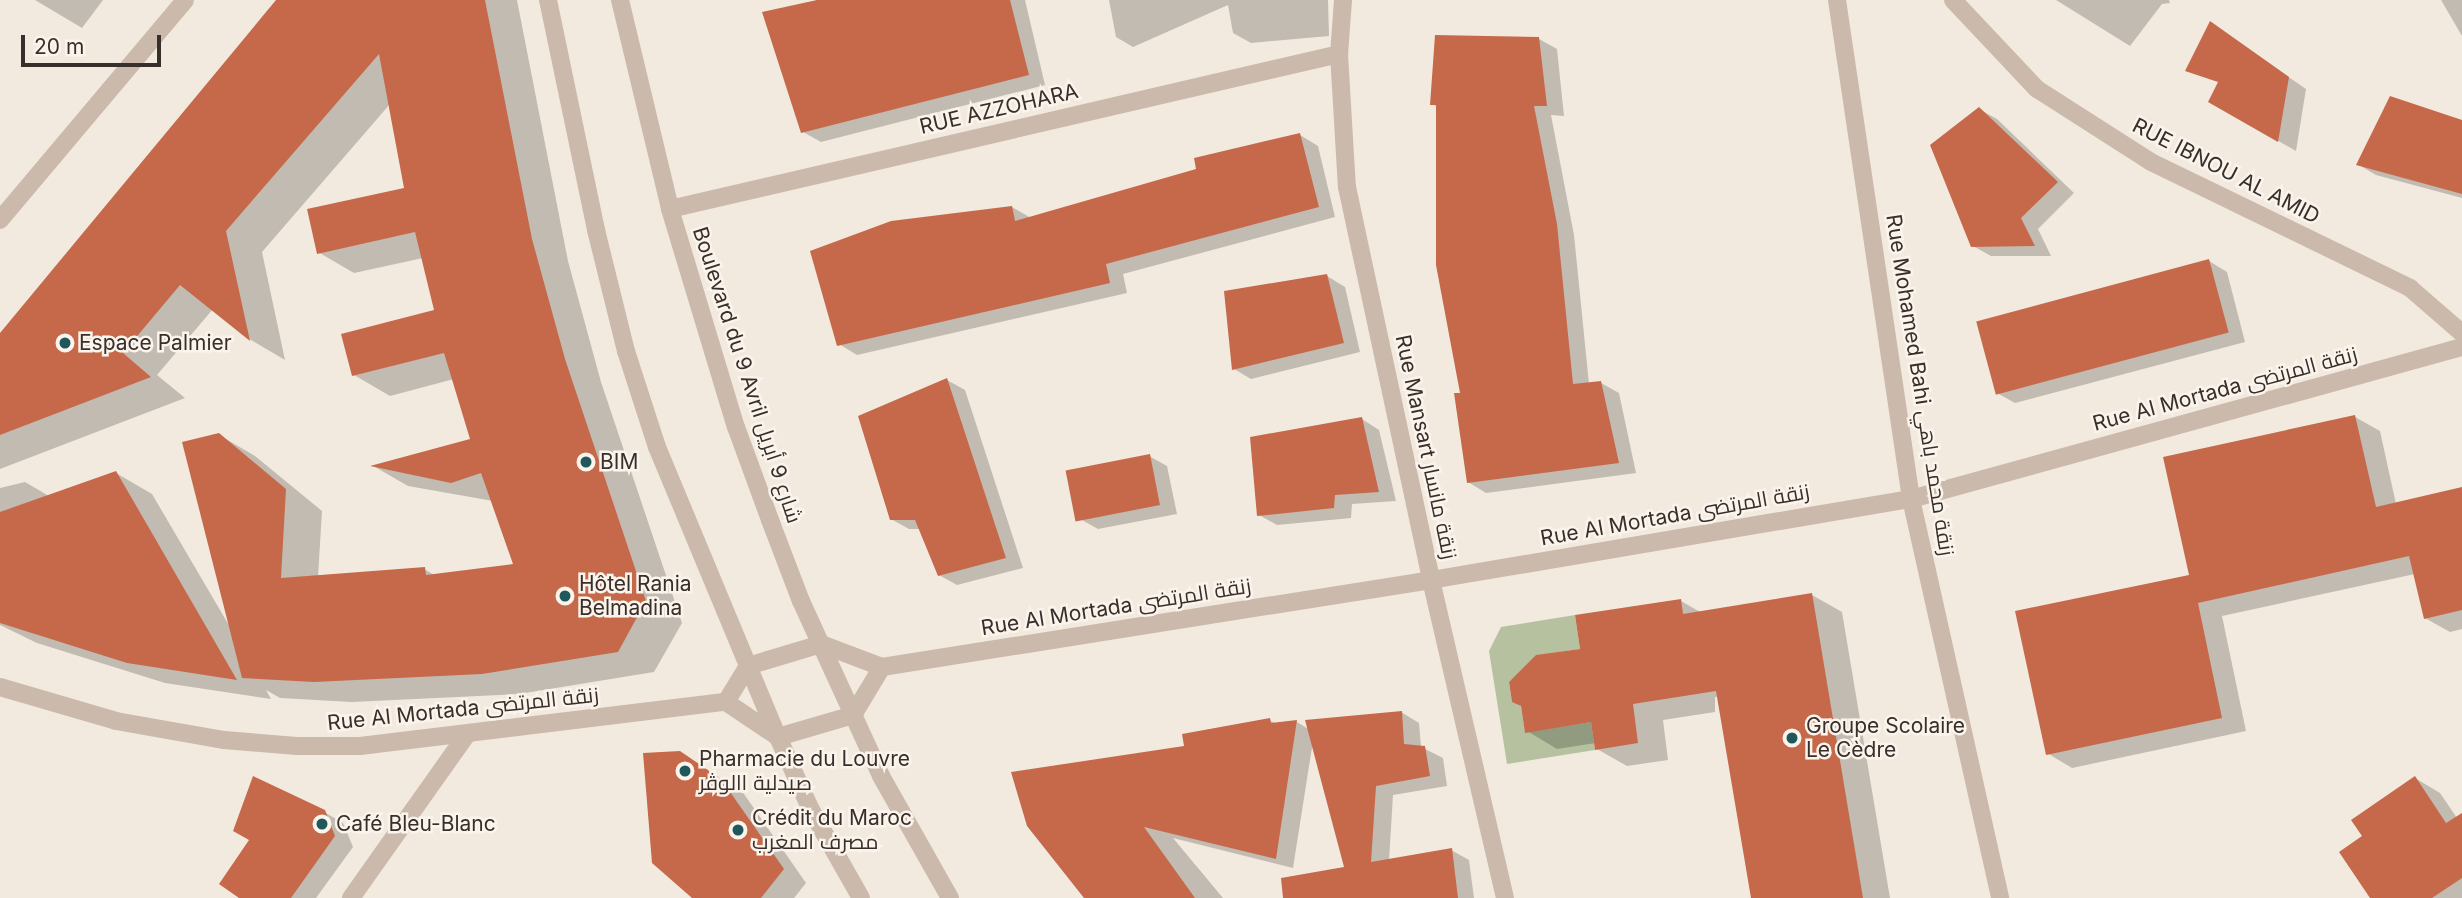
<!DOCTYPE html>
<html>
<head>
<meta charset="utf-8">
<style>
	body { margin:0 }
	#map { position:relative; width:2462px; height:898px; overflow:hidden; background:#f3eadf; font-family:Inter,Cairo,sans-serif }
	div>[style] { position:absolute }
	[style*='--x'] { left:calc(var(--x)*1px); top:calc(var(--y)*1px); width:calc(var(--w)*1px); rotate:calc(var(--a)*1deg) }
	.green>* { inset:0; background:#b6c29f }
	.shadow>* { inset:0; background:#0003 }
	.building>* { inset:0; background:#c6694a; transform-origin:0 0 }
	.minor>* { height:18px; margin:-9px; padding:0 9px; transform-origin:9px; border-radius:9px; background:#cbbaab }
	.tertiary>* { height:18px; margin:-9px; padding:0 9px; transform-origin:9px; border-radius:9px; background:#cbbaab }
	.dots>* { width:19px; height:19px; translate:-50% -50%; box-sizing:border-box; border:4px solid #faf4ec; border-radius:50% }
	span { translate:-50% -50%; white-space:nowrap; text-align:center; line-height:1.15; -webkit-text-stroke:5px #faf4ec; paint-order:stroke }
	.street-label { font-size:21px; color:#392f2a }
	.poi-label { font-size:21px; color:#392f2a }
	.left { translate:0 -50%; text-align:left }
	.scale { position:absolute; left:21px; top:35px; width:140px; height:32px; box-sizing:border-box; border:4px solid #392f2a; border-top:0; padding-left:9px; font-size:21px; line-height:24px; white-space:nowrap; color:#392f2a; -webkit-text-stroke:5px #faf4ec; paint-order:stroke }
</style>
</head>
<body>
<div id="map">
	<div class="green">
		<i style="clip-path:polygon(1575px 615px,1580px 649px,1540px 655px,1509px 682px,1512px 701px,1521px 706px,1525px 732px,1591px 722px,1595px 750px,1507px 764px,1489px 651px,1501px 627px)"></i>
	</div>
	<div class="shadow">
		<i style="clip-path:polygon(35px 0,103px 0,82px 28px)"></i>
		<i style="clip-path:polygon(279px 0,517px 0,568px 261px,601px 382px,682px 623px,654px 672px,519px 694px,352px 702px,280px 698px,266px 690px,271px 699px,165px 683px,37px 643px,0 625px,0 488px,25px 482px,49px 496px,116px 473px,152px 494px,230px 627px,219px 435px,255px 456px,322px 511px,318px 577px,424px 569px,436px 576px,515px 566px,493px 501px,408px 486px,375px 467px,473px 440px,454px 379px,390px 396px,354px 375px,436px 311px,423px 258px,354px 273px,318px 252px,406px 190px,390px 104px,262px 252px,285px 360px,251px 340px,213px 309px,157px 375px,185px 398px,0 469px,0 335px)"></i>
		<i style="clip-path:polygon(825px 0,1025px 0,1045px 85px,821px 142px,803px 132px)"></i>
		<i style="clip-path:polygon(1109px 0,1328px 0,1329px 36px,1251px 43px,1233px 33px,1228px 5px,1133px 47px,1116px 37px)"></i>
		<i style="clip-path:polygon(2056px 0,2169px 0,2170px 3px,2162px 4px,2130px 46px)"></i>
		<i style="clip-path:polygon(2441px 0,2462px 0,2462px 36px)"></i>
		<i style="clip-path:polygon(2212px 24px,2306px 89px,2296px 151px,2228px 112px)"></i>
		<i style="clip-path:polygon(1539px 39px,1557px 49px,1564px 116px,1551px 115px,1574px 235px,1589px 384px,1601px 383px,1619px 393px,1636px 473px,1486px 493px,1468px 482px,1438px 107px,1432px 104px)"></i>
		<i style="clip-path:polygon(1979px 109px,1997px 119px,2074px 193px,2038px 229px,2051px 256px,1991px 256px,1973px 246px)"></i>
		<i style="clip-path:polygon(2462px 121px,2462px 198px,2376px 175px,2359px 165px)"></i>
		<i style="clip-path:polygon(1300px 135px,1318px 146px,1335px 217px,1123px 274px,1127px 293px,857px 355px,839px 344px,1012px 207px,1031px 218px,1198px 170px)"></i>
		<i style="clip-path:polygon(2209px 261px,2227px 272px,2245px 342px,2015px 403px,1997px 393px)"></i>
		<i style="clip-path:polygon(1327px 276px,1345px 287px,1360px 352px,1251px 379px,1234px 369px)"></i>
		<i style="clip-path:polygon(947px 380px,965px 390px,1023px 568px,957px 585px,939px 575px,920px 529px,909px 529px,891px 519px)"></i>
		<i style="clip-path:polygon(2355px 417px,2380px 431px,2396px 504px,2462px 488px,2462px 629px,2450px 632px,2425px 618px,2415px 574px,2222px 616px,2246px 731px,2072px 768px,2047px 753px,2191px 576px)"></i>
		<i style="clip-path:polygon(1362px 419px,1379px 430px,1396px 501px,1352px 504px,1351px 518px,1277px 525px,1259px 515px)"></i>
		<i style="clip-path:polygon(1149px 456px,1167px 466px,1177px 514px,1098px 529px,1080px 519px)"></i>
		<i style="clip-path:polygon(1812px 595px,1842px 612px,1890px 898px,1752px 898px,1719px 697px,1715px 697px,1715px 712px,1663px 720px,1668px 760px,1627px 766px,1597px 749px,1596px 743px,1557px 749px,1527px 731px,1582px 650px,1681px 601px,1702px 613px)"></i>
		<i style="clip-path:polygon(1401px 712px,1419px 723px,1421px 747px,1443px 758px,1447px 786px,1393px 795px,1389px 861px,1451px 850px,1469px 860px,1474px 898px,1354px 898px,1313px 741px,1293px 868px,1173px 838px,1223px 898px,1087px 898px,1186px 747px,1269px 720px,1277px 724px,1297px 722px,1310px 730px)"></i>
		<i style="clip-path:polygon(680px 753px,744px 794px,806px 883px,794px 898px,694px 898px)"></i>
		<i style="clip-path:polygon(2415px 778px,2440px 793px,2457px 818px,2462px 815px,2462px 898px,2372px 898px,2365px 837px)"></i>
		<i style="clip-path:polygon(324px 812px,343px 823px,353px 847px,316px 898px,242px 898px)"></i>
	</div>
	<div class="building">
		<i style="clip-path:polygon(276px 0,485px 0,532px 239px,565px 359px,646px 601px,618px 652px,482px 674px,314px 682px,242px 678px,182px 442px,219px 433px,286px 489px,281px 578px,425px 567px,426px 575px,513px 564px,481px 473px,451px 483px,370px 466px,470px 439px,444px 353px,352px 376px,341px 334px,434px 310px,415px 232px,317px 254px,307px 209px,404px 188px,379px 54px,226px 231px,250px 341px,180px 285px,123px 353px,151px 377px,0 435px,0 333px)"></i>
		<i style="clip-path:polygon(817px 0,1010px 0,1029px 75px,801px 133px,762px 12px)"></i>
		<i style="clip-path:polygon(2210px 21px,2289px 77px,2278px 142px,2208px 102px,2218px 82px,2185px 71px)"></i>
		<i style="clip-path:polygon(1435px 35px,1539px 37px,1547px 106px,1534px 106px,1557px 224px,1573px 384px,1601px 381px,1619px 463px,1467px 483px,1454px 393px,1460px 393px,1436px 265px,1436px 105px,1430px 105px)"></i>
		<i style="clip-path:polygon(2390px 96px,2462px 120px,2462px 194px,2356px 165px)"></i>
		<i style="clip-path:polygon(1979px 107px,2058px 182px,2021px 218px,2035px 246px,1971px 247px,1930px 145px)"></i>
		<i style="clip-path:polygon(1300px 133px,1319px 207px,1106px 264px,1110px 283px,837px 346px,810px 251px,891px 221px,1012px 206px,1015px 221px,1196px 169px,1194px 158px)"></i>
		<i style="left:2209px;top:259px;width:76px;height:241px;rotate:75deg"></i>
		<i style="clip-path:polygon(1327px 274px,1344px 343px,1232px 370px,1224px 291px)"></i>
		<i style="clip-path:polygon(947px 378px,1006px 558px,938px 576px,915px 520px,890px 520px,858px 416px)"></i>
		<i style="clip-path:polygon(2355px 415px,2376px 507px,2462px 487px,2462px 610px,2424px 619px,2409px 556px,2198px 603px,2222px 718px,2046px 755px,2015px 611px,2189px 575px,2163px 457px)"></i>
		<i style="clip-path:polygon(1362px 417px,1379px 492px,1335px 495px,1334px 508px,1257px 516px,1250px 437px)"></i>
		<i style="left:1150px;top:454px;width:52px;height:86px;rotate:79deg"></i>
		<i style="clip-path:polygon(116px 471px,237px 680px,127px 663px,0 623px,0 512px)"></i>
		<i style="clip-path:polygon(1812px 593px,1863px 898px,1751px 898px,1716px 691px,1633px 704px,1638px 743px,1595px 750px,1591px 722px,1525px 733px,1521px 706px,1512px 702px,1509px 682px,1536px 655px,1580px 649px,1575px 615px,1681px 599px,1683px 614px)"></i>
		<i style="clip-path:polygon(1402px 711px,1404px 744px,1425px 746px,1430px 776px,1376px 786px,1371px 862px,1452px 848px,1458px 898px,1283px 898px,1281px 878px,1344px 867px,1305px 720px)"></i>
		<i style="clip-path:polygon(1270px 718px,1271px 723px,1297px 720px,1276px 859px,1144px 827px,1195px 898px,1084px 898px,1027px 826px,1011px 772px,1184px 746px,1182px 734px)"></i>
		<i style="clip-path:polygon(680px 751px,721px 779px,784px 869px,761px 898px,692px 898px,652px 863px,643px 753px)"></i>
		<i style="clip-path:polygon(253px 776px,325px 810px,335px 836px,291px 898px,239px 898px,219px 884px,249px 840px,233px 831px)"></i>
		<i style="clip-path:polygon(2415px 776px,2446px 823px,2462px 813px,2462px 878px,2432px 898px,2370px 898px,2339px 852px,2362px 836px,2351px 820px)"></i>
	</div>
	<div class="minor">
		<i style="--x:1343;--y:0;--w:54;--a:94.2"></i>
		<i style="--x:1339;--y:54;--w:133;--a:86.6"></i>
		<i style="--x:1347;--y:187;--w:402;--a:77.9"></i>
		<i style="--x:1431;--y:580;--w:326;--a:76.9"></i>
		<i style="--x:1837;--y:0;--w:504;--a:81.56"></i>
		<i style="--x:1911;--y:499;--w:409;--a:77.4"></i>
		<i style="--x:1953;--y:0;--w:122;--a:46.7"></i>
		<i style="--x:2037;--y:89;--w:135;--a:32.6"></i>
		<i style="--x:2151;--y:162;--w:288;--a:25.9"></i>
		<i style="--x:2410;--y:288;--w:69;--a:40.9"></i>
		<i style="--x:670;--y:209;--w:687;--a:-13.04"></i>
		<i style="--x:0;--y:220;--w:287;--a:-49.9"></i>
		<i style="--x:0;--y:687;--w:121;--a:16.3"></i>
		<i style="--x:116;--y:721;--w:110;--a:10"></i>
		<i style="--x:224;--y:740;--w:73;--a:4.7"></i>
		<i style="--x:297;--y:746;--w:63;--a:0"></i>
		<i style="--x:360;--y:746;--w:369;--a:-6.9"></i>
		<i style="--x:726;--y:702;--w:63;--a:33.9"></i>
		<i style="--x:778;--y:737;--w:78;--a:-16.3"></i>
		<i style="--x:853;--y:715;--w:56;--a:-58.9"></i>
		<i style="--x:726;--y:702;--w:42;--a:-58.6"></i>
		<i style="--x:748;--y:666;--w:76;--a:-16.8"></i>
		<i style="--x:821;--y:644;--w:65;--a:20.7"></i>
		<i style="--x:882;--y:667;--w:556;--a:-9"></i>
		<i style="--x:1431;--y:580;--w:487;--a:-9.6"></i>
		<i style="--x:1911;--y:499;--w:572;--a:-15.42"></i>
		<i style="--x:351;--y:898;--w:201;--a:-54.7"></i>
	</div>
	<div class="tertiary">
		<i style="--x:548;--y:0;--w:235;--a:78.2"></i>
		<i style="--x:596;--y:230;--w:125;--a:76.1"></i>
		<i style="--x:626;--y:351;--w:101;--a:72.1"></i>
		<i style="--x:657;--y:447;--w:314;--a:67.4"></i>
		<i style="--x:778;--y:737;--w:80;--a:65.7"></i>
		<i style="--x:811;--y:810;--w:101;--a:60.4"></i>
		<i style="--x:620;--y:0;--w:215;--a:76.5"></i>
		<i style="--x:670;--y:209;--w:228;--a:73.2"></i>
		<i style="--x:736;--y:427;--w:99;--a:69.9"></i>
		<i style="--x:770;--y:520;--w:87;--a:69.1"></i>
		<i style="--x:801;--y:601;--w:192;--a:65.4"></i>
		<i style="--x:881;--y:776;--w:140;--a:60.5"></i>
	</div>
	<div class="dots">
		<i style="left:65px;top:343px;background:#1f575b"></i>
		<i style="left:586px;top:462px;background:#1f575b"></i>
		<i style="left:565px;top:596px;background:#1f575b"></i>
		<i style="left:1792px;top:738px;background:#1f575b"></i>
		<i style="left:685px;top:771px;background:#1f575b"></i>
		<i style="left:322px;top:824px;background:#1f575b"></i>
		<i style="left:738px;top:830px;background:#1f575b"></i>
	</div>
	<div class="street-label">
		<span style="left:999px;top:109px;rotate:-13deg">RUE AZZOHARA</span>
		<span style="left:2226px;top:171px;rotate:27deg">RUE IBNOU AL AMID</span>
		<span style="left:747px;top:375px;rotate:72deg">Boulevard du 9 Avril شارع 9 أبريل</span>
		<span style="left:1920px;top:385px;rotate:81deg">Rue Mohamed Bahi زنقة محمد باهي</span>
		<span style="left:2225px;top:389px;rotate:-15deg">Rue Al Mortada زنقة المرتضى</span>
		<span style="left:1426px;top:447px;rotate:78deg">Rue Mansart زنقة مانسار</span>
		<span style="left:1675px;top:515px;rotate:-10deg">Rue Al Mortada زنقة المرتضى</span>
		<span style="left:1116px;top:607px;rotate:-9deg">Rue Al Mortada زنقة المرتضى</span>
		<span style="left:463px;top:709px;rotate:-6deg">Rue Al Mortada زنقة المرتضى</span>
	</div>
	<div class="poi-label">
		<span class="left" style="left:79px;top:343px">Espace Palmier</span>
		<span class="left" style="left:600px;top:462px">BIM</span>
		<span class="left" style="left:579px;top:596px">Hôtel Rania<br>Belmadina</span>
		<span class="left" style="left:1806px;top:738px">Groupe Scolaire<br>Le Cèdre</span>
		<span class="left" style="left:699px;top:771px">Pharmacie du Louvre<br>صيدلية االوڤر</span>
		<span class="left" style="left:752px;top:830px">Crédit du Maroc<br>مصرف المغرب</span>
		<span class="left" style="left:336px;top:824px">Café Bleu-Blanc</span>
	</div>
	<div class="scale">20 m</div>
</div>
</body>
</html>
